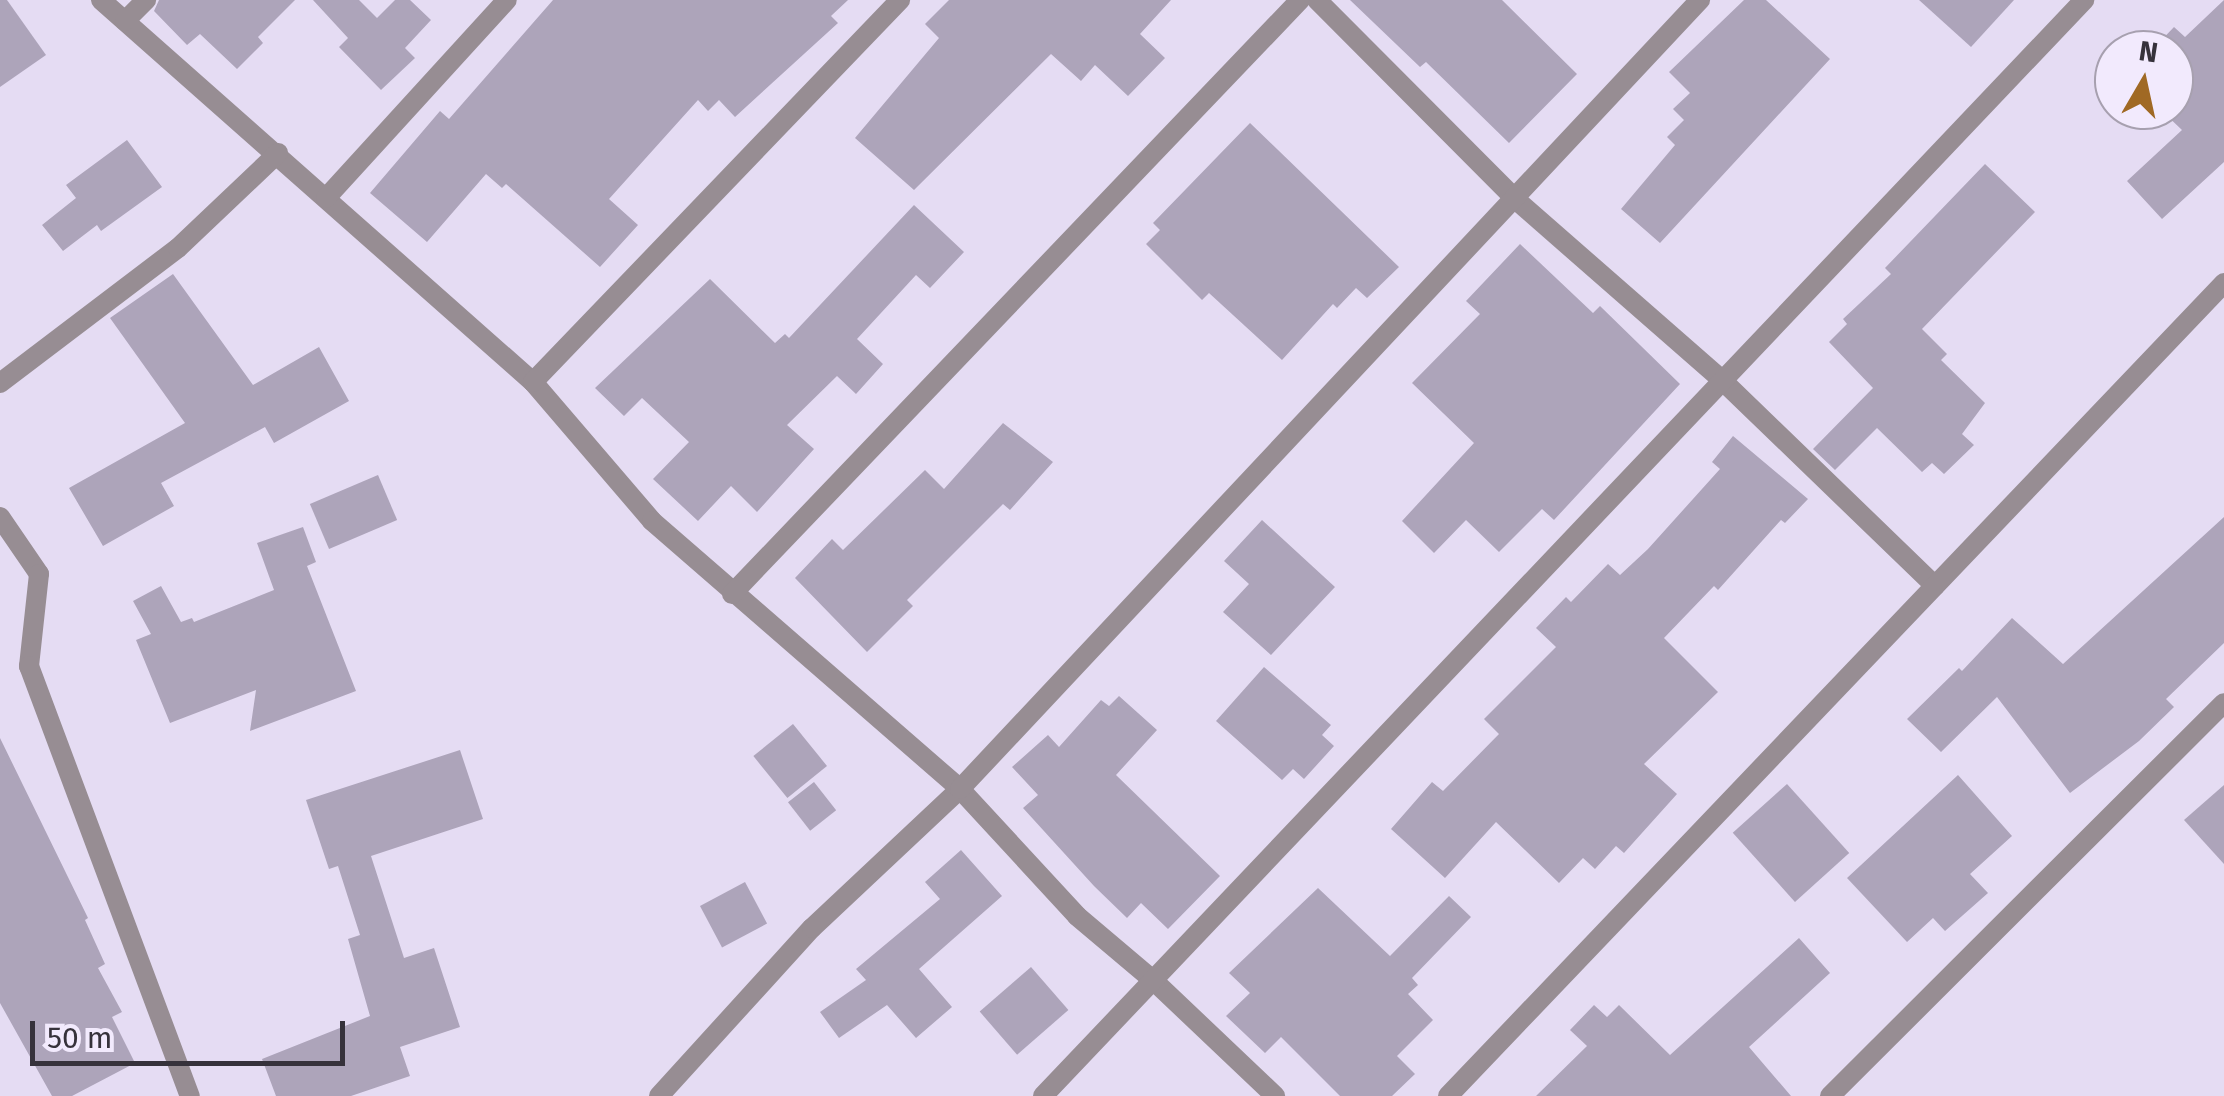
<!DOCTYPE html>
<html>
<head>
<meta charset="utf-8">
<style>
	body { margin:0 }
	#map { position:relative; width:2224px; height:1096px; overflow:hidden; background:#e5dcf3; font-family:"Fira Sans",sans-serif }
	div>[style] { position:absolute }
	[style*='--x'] { left:calc(var(--x)*1px); top:calc(var(--y)*1px); width:calc(var(--w)*1px); rotate:calc(var(--a)*1deg) }
	.building>* { inset:0; background:#ada4ba; transform-origin:0 0 }
	.street>* { height:20px; margin:-10px; padding:0 10px; transform-origin:10px; border-radius:10px; background:#978d93 }
	span { translate:-50% -50%; white-space:nowrap; text-align:center; line-height:1.15; -webkit-text-stroke:10px #f2eafd; paint-order:stroke }
	.north { position:absolute; left:2094px; top:30px; width:100px; height:100px; box-sizing:border-box; background:#f2eafd; border:2px solid #a7a0af; border-radius:50%; rotate:9deg; font-size:28px; font-weight:700; line-height:40px; text-align:center; color:#36323b }
	.north::after { content:''; display:block; margin:auto; width:35px; height:45px; background:#a06924; clip-path:polygon(50% 0,100% 100%,50% 72%,0 100%) }
	.scale { position:absolute; left:30px; top:1021px; width:315px; height:45px; box-sizing:border-box; border:5px solid #36323b; border-top:0; padding-left:12px; font-size:30px; line-height:35px; white-space:nowrap; color:#36323b; -webkit-text-stroke:8px #f2eafd; paint-order:stroke }
</style>
</head>
<body>
<div id="map">
	<div class="building">
		<i style="clip-path:polygon(0 0,7px 0,46px 55px,0 87px)"></i>
		<i style="clip-path:polygon(159px 0,295px 0,258px 37px,263px 43px,237px 69px,200px 34px,187px 45px,154px 11px)"></i>
		<i style="clip-path:polygon(313px 0,359px 0,377px 18px,395px 0,410px 0,431px 20px,405px 48px,415px 58px,381px 90px,339px 47px,348px 38px)"></i>
		<i style="clip-path:polygon(553px 0,848px 0,831px 16px,838px 23px,735px 117px,719px 100px,708px 111px,698px 100px,609px 199px,638px 225px,600px 267px,506px 184px,502px 188px,486px 174px,427px 242px,370px 193px,440px 111px,449px 119px)"></i>
		<i style="clip-path:polygon(949px 0,1171px 0,1140px 34px,1165px 58px,1128px 96px,1095px 65px,1081px 81px,1051px 54px,914px 190px,855px 138px,939px 38px,925px 24px)"></i>
		<i style="clip-path:polygon(1350px 0,1502px 0,1577px 74px,1509px 143px,1426px 62px,1420px 67px)"></i>
		<i style="clip-path:polygon(1744px 0,1766px 0,1830px 59px,1660px 243px,1621px 209px,1675px 145px,1667px 137px,1684px 120px,1673px 109px,1690px 93px,1669px 72px)"></i>
		<i style="clip-path:polygon(1919px 0,2014px 0,1971px 47px)"></i>
		<i style="clip-path:polygon(2224px 0,2224px 162px,2162px 219px,2127px 181px,2182px 130px,2161px 110px,2174px 110px,2174px 50px,2152px 50px,2174px 27px,2185px 37px)"></i>
		<i style="clip-path:polygon(1250px 123px,1399px 267px,1367px 298px,1356px 288px,1337px 308px,1333px 304px,1282px 360px,1209px 293px,1202px 300px,1146px 244px,1160px 230px,1153px 223px)"></i>
		<i style="clip-path:polygon(127px 140px,162px 187px,101px 231px,97px 225px,63px 251px,42px 225px,76px 198px,66px 185px)"></i>
		<i style="clip-path:polygon(1985px 164px,2035px 212px,1922px 329px,1947px 354px,1941px 360px,1985px 403px,1962px 434px,1974px 445px,1944px 474px,1932px 463px,1922px 472px,1877px 428px,1835px 470px,1813px 449px,1873px 388px,1829px 342px,1847px 324px,1843px 319px,1891px 274px,1885px 268px)"></i>
		<i style="clip-path:polygon(914px 205px,964px 252px,930px 288px,916px 275px,857px 339px,883px 364px,856px 394px,837px 376px,787px 425px,814px 449px,757px 512px,731px 486px,698px 521px,653px 479px,689px 442px,642px 398px,624px 416px,595px 388px,710px 279px,775px 343px,785px 334px,789px 338px)"></i>
		<i style="clip-path:polygon(1520px 244px,1593px 313px,1600px 306px,1680px 384px,1554px 520px,1542px 509px,1499px 552px,1466px 520px,1434px 553px,1402px 521px,1474px 443px,1412px 383px,1480px 314px,1466px 301px)"></i>
		<i style="clip-path:polygon(173px 274px,253px 385px,319px 347px,349px 401px,274px 443px,265px 427px,161px 483px,174px 506px,103px 546px,69px 488px,185px 423px,110px 318px)"></i>
		<i style="clip-path:polygon(1003px 423px,1053px 462px,1010px 510px,1003px 504px,907px 600px,913px 606px,867px 652px,795px 578px,832px 539px,843px 550px,925px 470px,944px 489px)"></i>
		<i style="clip-path:polygon(1733px 436px,1808px 499px,1785px 523px,1781px 520px,1718px 590px,1714px 586px,1664px 638px,1718px 692px,1644px 764px,1677px 794px,1624px 853px,1616px 846px,1595px 869px,1583px 858px,1559px 883px,1496px 822px,1445px 878px,1391px 829px,1432px 782px,1443px 791px,1499px 734px,1484px 719px,1556px 647px,1536px 628px,1566px 597px,1571px 602px,1608px 564px,1620px 575px,1648px 549px,1720px 469px,1712px 462px)"></i>
		<i style="left:378px;top:475px;width:49px;height:74px;rotate:67deg"></i>
		<i style="clip-path:polygon(2224px 517px,2224px 643px,2166px 699px,2174px 707px,2139px 741px,2070px 793px,1997px 697px,1941px 752px,1907px 719px,1959px 668px,1962px 671px,2012px 618px,2063px 664px)"></i>
		<i style="clip-path:polygon(1262px 520px,1335px 587px,1271px 655px,1223px 612px,1249px 584px,1224px 561px)"></i>
		<i style="clip-path:polygon(303px 527px,316px 562px,307px 566px,356px 691px,250px 731px,256px 690px,170px 723px,136px 640px,151px 634px,133px 601px,161px 586px,181px 622px,192px 618px,194px 622px,274px 590px,257px 543px)"></i>
		<i style="clip-path:polygon(1264px 667px,1331px 725px,1322px 735px,1334px 746px,1304px 779px,1293px 769px,1282px 780px,1216px 721px)"></i>
		<i style="clip-path:polygon(1119px 696px,1157px 730px,1116px 775px,1220px 876px,1168px 929px,1141px 903px,1127px 918px,1094px 886px,1023px 808px,1038px 795px,1012px 767px,1048px 735px,1059px 747px,1101px 700px,1109px 706px)"></i>
		<i style="left:793px;top:724px;width:54px;height:51px;rotate:51deg"></i>
		<i style="clip-path:polygon(0 738px,88px 918px,85px 920px,105px 964px,98px 968px,122px 1012px,112px 1017px,135px 1063px,72px 1096px,52px 1096px,0 1003px)"></i>
		<i style="clip-path:polygon(460px 750px,483px 819px,371px 856px,404px 958px,434px 948px,460px 1027px,400px 1047px,410px 1076px,351px 1096px,276px 1096px,262px 1059px,370px 1016px,348px 939px,360px 935px,338px 866px,329px 869px,306px 800px)"></i>
		<i style="clip-path:polygon(1958px 775px,2012px 836px,1970px 874px,1988px 893px,1945px 931px,1933px 918px,1907px 942px,1847px 878px)"></i>
		<i style="left:814px;top:782px;width:36px;height:33px;rotate:52deg"></i>
		<i style="left:1787px;top:784px;width:93px;height:73px;rotate:48deg"></i>
		<i style="clip-path:polygon(2224px 785px,2224px 864px,2184px 820px)"></i>
		<i style="clip-path:polygon(961px 850px,1002px 896px,919px 969px,952px 1007px,916px 1038px,887px 1005px,839px 1038px,820px 1012px,866px 980px,856px 969px,940px 899px,925px 882px)"></i>
		<i style="left:745px;top:882px;width:47px;height:51px;rotate:62deg"></i>
		<i style="clip-path:polygon(1318px 888px,1390px 956px,1449px 896px,1471px 917px,1412px 978px,1418px 985px,1408px 994px,1433px 1020px,1397px 1056px,1415px 1074px,1392px 1096px,1340px 1096px,1281px 1037px,1265px 1053px,1226px 1016px,1250px 993px,1229px 973px)"></i>
		<i style="clip-path:polygon(1799px 938px,1830px 973px,1749px 1047px,1791px 1096px,1536px 1096px,1587px 1046px,1570px 1030px,1594px 1005px,1607px 1017px,1619px 1005px,1670px 1055px)"></i>
		<i style="left:1031px;top:967px;width:57px;height:68px;rotate:49deg"></i>
	</div>
	<div class="street">
		<i style="--x:101;--y:0;--w:577;--a:41.49"></i>
		<i style="--x:533;--y:382;--w:183;--a:49.4"></i>
		<i style="--x:652;--y:521;--w:408;--a:41"></i>
		<i style="--x:960;--y:789;--w:173;--a:47.3"></i>
		<i style="--x:1077;--y:916;--w:101;--a:40.2"></i>
		<i style="--x:1154;--y:981;--w:167;--a:43.5"></i>
		<i style="--x:1317;--y:0;--w:279;--a:45.1"></i>
		<i style="--x:1514;--y:198;--w:281;--a:41.2"></i>
		<i style="--x:1725;--y:383;--w:292;--a:44"></i>
		<i style="--x:125;--y:21;--w:30;--a:-45"></i>
		<i style="--x:326;--y:198;--w:268;--a:-47.6"></i>
		<i style="--x:533;--y:382;--w:530;--a:-46.15"></i>
		<i style="--x:0;--y:383;--w:223;--a:-37.2"></i>
		<i style="--x:178;--y:248;--w:138;--a:-43.5"></i>
		<i style="--x:0;--y:517;--w:69;--a:55.6"></i>
		<i style="--x:39;--y:574;--w:93;--a:96.2"></i>
		<i style="--x:29;--y:666;--w:459;--a:69.5"></i>
		<i style="--x:732;--y:594;--w:822;--a:-46.28"></i>
		<i style="--x:659;--y:1096;--w:227;--a:-47.7"></i>
		<i style="--x:812;--y:928;--w:203;--a:-43.2"></i>
		<i style="--x:960;--y:789;--w:1082;--a:-46.84"></i>
		<i style="--x:1043;--y:1096;--w:1512;--a:-46.47"></i>
		<i style="--x:1448;--y:1096;--w:1124;--a:-46.33"></i>
		<i style="--x:1830;--y:1096;--w:556;--a:-44.93"></i>
	</div>
	<div class="north">N</div>
	<div class="scale">50 m</div>
</div>
</body>
</html>
